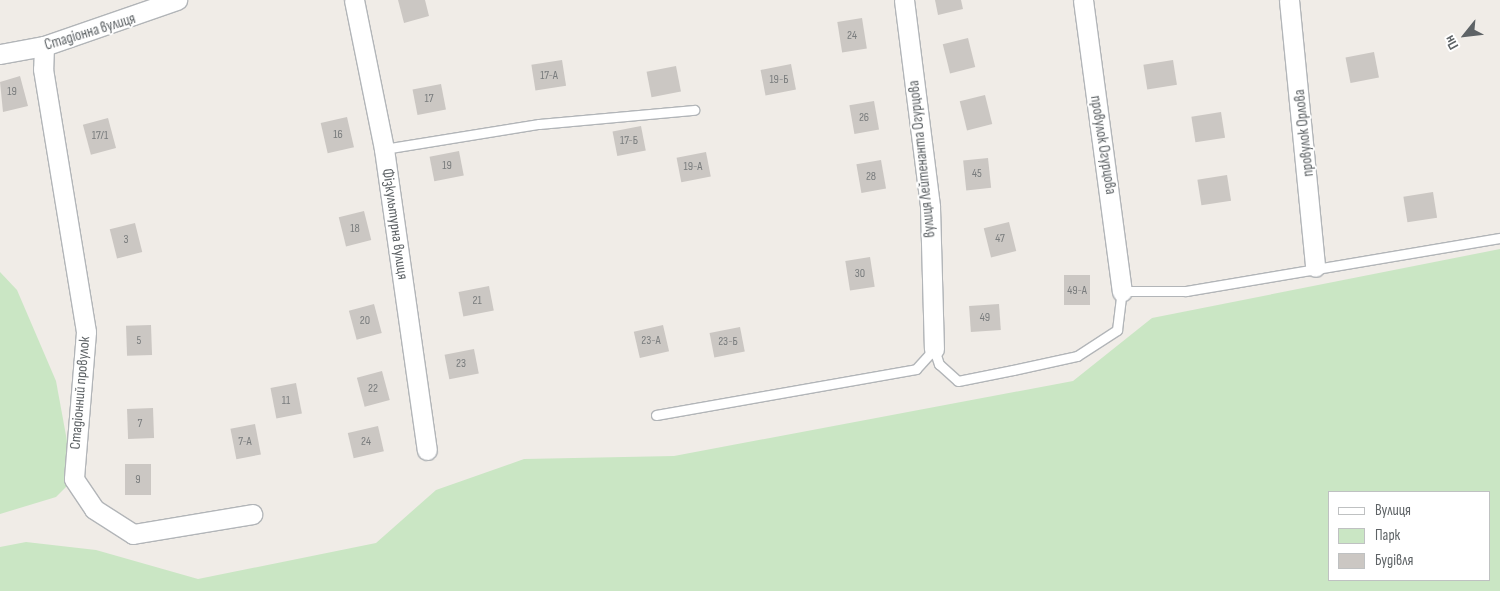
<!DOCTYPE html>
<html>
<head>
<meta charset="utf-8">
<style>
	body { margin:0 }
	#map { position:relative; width:1500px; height:591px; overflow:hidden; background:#f0ece7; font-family:"Sofia Sans Condensed",sans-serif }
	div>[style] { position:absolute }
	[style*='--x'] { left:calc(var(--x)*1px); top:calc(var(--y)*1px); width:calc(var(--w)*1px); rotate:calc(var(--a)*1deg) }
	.green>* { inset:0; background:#cae6c4 }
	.building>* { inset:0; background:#cbc7c3; transform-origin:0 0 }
	.roads { filter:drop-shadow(1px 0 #b2b5b8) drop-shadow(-1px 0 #b2b5b8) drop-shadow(0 1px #b2b5b8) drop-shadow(0 -1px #b2b5b8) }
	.lane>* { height:9px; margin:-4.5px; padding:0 4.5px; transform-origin:4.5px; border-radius:4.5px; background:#fff }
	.street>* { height:19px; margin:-9.5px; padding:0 9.5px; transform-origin:9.5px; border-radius:9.5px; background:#fff }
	span { translate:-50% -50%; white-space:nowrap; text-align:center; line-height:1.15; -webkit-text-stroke:4px #fff; paint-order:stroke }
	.number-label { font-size:12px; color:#797c7d }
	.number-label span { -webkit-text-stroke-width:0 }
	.street-label { font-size:15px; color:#5e6366 }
	.legend { position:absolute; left:1328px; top:491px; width:162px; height:90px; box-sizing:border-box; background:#fff; border:1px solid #bfc1c2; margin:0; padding:6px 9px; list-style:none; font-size:15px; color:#5e6366 }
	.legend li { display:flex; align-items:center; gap:10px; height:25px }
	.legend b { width:25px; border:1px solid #bfc1c2 }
	.north { position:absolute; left:1440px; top:10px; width:50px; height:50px; -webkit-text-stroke:4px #fff; paint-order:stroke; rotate:241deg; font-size:14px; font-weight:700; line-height:20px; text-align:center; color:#5e6366 }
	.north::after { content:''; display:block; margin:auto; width:18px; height:22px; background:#5e6366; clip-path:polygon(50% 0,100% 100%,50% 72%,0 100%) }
</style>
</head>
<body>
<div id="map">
	<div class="green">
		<i style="clip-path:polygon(evenodd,1500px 249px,1500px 591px,0 591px,0 547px,26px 542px,96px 550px,198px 579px,376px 543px,436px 490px,524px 459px,674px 456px,1073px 381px,1152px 318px,1500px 249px,1489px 492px,1489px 580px,1329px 580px,1329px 492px,1489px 492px)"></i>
		<i style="clip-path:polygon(0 272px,17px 290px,56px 381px,74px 479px,56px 497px,0 514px)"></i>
	</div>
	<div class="building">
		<i style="clip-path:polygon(398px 0,425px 0,429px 16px,404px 23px)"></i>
		<i style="clip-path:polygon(935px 0,961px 0,963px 9px,938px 15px)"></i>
		<i style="left:862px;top:18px;width:31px;height:25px;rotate:81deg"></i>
		<i style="left:968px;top:38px;width:30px;height:26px;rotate:76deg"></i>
		<i style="left:1374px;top:52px;width:26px;height:29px;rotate:79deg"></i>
		<i style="left:562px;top:60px;width:26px;height:31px;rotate:81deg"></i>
		<i style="left:1173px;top:60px;width:25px;height:30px;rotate:81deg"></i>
		<i style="left:791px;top:64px;width:26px;height:31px;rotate:79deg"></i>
		<i style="left:676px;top:66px;width:26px;height:30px;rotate:79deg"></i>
		<i style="clip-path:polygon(20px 76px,28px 106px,3px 112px,0 82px)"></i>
		<i style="left:441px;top:84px;width:26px;height:29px;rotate:79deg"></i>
		<i style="left:985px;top:95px;width:30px;height:26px;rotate:76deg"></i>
		<i style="left:874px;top:101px;width:29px;height:25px;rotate:80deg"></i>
		<i style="left:1221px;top:112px;width:26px;height:30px;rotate:81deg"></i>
		<i style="left:347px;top:117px;width:31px;height:27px;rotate:77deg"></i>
		<i style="left:108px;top:118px;width:31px;height:26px;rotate:75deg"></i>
		<i style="left:641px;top:126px;width:25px;height:29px;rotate:79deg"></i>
		<i style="left:459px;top:151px;width:25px;height:30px;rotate:79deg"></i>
		<i style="left:706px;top:152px;width:25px;height:30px;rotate:79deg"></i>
		<i style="left:988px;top:158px;width:30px;height:25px;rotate:84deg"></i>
		<i style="left:881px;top:160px;width:29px;height:25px;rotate:80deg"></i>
		<i style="left:1227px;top:175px;width:26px;height:30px;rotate:81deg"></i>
		<i style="left:1433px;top:192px;width:26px;height:30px;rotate:81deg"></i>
		<i style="left:364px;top:211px;width:30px;height:26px;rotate:76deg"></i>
		<i style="left:1009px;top:222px;width:30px;height:26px;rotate:76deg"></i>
		<i style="left:135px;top:223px;width:30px;height:26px;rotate:76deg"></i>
		<i style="left:870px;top:257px;width:30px;height:25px;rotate:81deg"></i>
		<i style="left:1090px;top:275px;width:30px;height:26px;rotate:90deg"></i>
		<i style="left:489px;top:286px;width:25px;height:31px;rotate:79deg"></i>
		<i style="left:374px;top:304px;width:30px;height:26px;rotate:75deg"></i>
		<i style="left:999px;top:304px;width:26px;height:30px;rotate:86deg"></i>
		<i style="left:151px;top:325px;width:30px;height:25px;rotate:88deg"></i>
		<i style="left:663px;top:325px;width:27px;height:30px;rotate:77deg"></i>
		<i style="left:740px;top:327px;width:25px;height:31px;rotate:79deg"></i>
		<i style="left:474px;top:349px;width:25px;height:30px;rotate:79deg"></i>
		<i style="left:382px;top:371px;width:30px;height:26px;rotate:75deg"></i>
		<i style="left:296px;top:383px;width:31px;height:26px;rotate:79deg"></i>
		<i style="left:153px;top:408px;width:30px;height:26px;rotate:88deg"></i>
		<i style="left:255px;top:424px;width:31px;height:25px;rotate:79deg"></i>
		<i style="left:378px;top:426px;width:26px;height:31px;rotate:77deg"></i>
		<i style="left:151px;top:464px;width:31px;height:26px;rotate:90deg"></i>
	</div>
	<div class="roads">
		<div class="lane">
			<i style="--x:384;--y:149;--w:157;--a:-9.2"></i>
			<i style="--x:539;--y:124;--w:156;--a:-5.2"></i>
			<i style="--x:934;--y:349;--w:16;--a:72"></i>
			<i style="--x:939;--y:364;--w:25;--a:42"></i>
			<i style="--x:958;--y:381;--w:56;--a:-11.3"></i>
			<i style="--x:1013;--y:370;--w:66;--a:-12.3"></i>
			<i style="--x:1077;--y:356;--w:48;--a:-33"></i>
			<i style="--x:1117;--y:330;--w:39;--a:-83"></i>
			<i style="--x:1122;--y:291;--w:64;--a:0"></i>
			<i style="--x:1186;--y:291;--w:318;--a:-9.6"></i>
			<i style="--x:656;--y:415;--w:264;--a:-10"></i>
			<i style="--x:916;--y:369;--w:27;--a:-48"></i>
		</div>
		<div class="street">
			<i style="--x:354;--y:0;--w:152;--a:78.6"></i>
			<i style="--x:384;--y:149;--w:304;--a:81.9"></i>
			<i style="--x:904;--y:0;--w:209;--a:82.8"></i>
			<i style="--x:930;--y:207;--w:142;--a:88.4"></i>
			<i style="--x:1083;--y:0;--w:294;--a:82.4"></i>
			<i style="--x:1289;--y:0;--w:268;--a:84.4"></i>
			<i style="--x:44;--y:46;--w:23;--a:92"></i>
			<i style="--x:43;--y:69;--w:266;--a:80.7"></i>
			<i style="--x:86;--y:332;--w:147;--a:94.7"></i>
			<i style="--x:74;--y:479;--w:36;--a:56"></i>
			<i style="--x:94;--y:509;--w:46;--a:32.7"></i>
			<i style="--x:133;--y:534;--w:121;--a:-9.5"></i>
			<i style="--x:0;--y:54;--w:45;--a:-10.3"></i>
			<i style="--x:44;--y:46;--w:141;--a:-19.1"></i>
		</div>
	</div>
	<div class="number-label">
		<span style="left:852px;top:36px">24</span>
		<span style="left:549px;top:76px">17-А</span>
		<span style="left:779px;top:80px">19-Б</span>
		<span style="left:12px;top:92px">19</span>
		<span style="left:429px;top:99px">17</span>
		<span style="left:864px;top:118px">26</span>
		<span style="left:338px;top:135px">16</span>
		<span style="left:100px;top:136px">17/1</span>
		<span style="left:629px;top:141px">17-Б</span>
		<span style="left:447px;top:166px">19</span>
		<span style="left:693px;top:167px">19-А</span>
		<span style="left:977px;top:174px">45</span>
		<span style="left:871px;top:177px">28</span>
		<span style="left:355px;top:229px">18</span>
		<span style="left:1000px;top:239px">47</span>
		<span style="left:126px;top:240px">3</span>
		<span style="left:860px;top:274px">30</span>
		<span style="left:1077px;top:291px">49-А</span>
		<span style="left:477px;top:301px">21</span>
		<span style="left:985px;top:318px">49</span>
		<span style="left:365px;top:321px">20</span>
		<span style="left:139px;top:341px">5</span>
		<span style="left:651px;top:341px">23-А</span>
		<span style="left:728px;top:342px">23-Б</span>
		<span style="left:461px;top:364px">23</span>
		<span style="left:373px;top:389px">22</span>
		<span style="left:286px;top:401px">11</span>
		<span style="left:140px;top:424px">7</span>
		<span style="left:245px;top:442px">7-А</span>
		<span style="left:366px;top:442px">24</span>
		<span style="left:138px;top:480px">9</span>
	</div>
	<div class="street-label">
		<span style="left:90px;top:32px;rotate:-17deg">Стадіонна вулиця</span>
		<span style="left:1304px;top:133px;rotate:-96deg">провулок Орлова</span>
		<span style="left:1103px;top:145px;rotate:81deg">провулок Огурцова</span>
		<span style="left:922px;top:159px;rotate:-96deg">вулиця Лейтенанта Огурцова</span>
		<span style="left:395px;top:224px;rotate:82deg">Фізкультурна вулиця</span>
		<span style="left:80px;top:393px;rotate:-85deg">Стадіонний провулок</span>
	</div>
	<ul class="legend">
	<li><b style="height:6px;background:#fff"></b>Вулиця</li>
	<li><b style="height:14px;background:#cae6c4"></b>Парк</li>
	<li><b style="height:14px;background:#cbc7c3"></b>Будівля</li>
	</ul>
	<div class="north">Пн</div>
</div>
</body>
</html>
